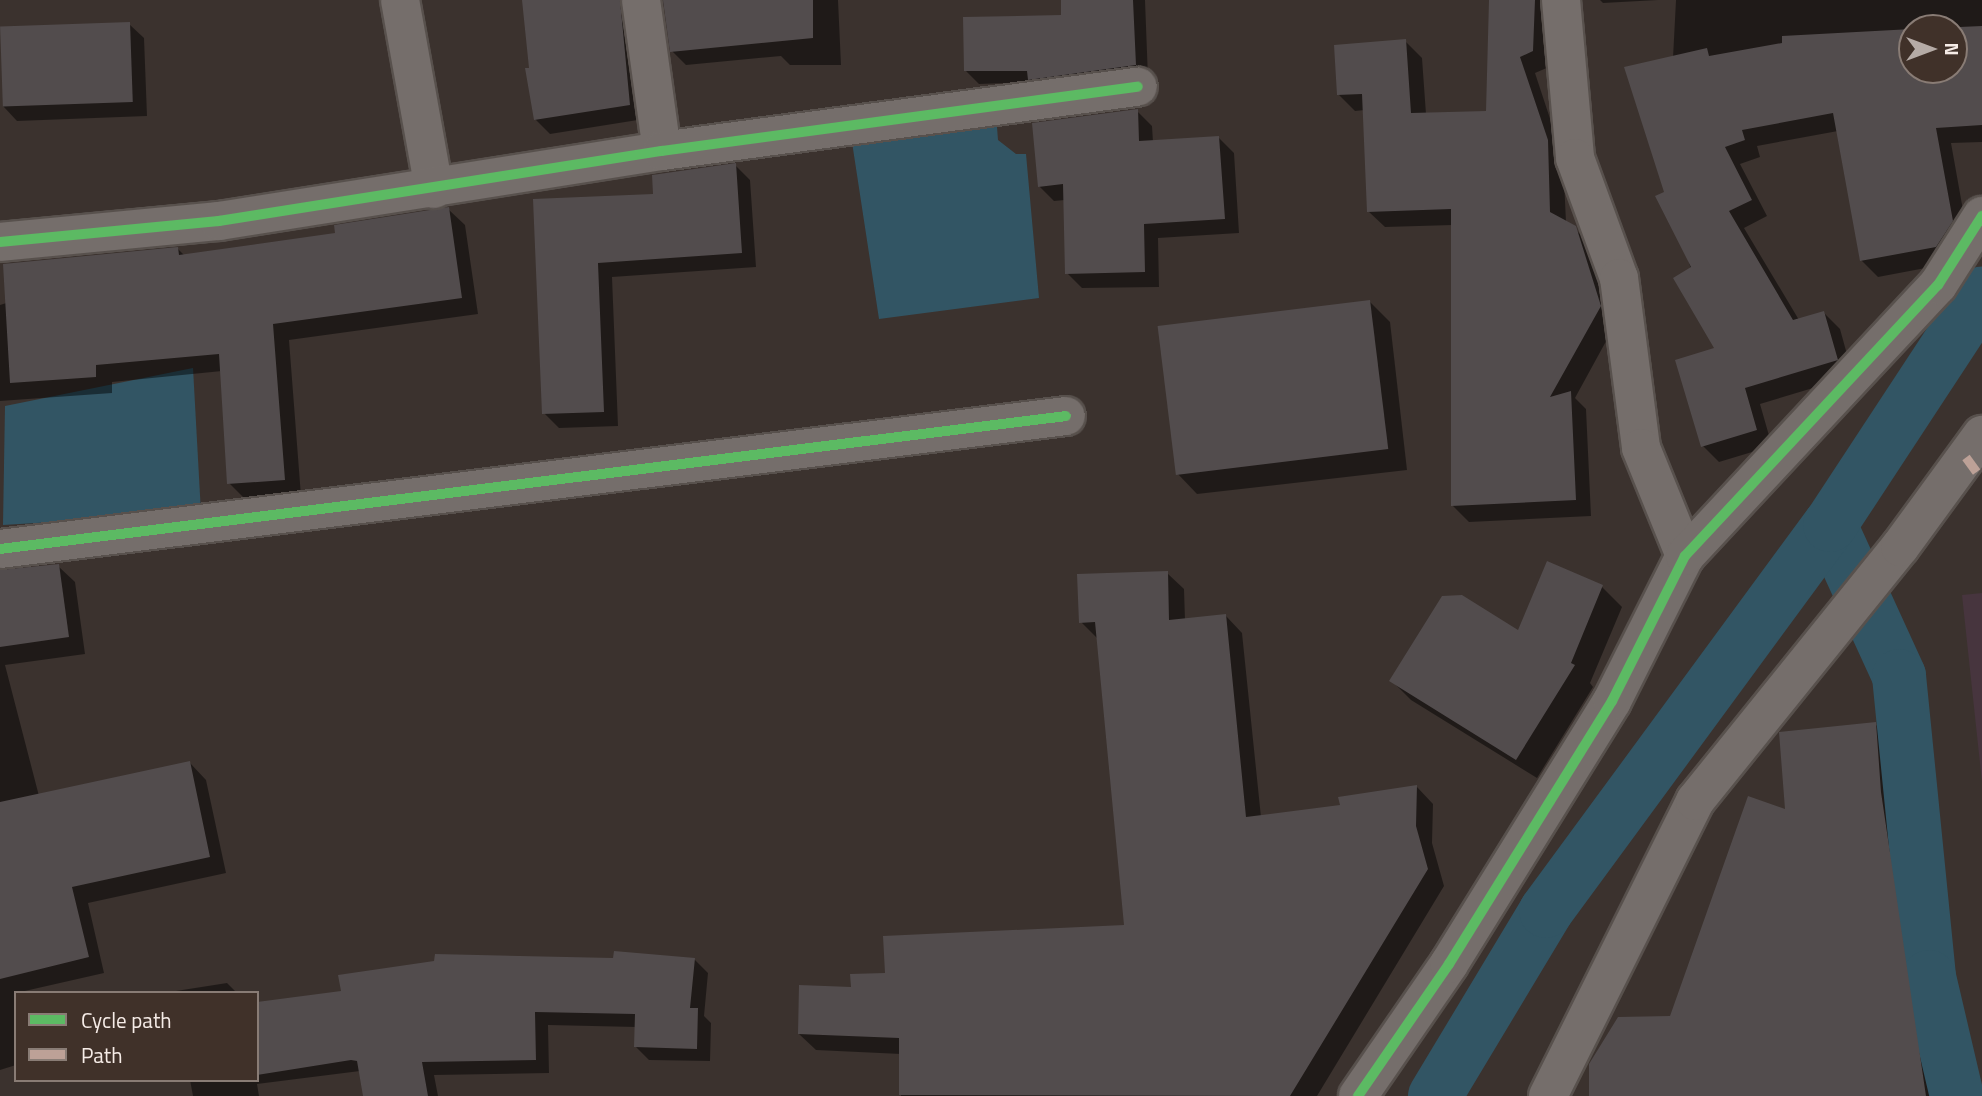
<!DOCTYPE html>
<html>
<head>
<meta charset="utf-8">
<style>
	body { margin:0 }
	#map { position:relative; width:1982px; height:1096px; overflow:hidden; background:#3b322e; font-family:"Titillium Web",sans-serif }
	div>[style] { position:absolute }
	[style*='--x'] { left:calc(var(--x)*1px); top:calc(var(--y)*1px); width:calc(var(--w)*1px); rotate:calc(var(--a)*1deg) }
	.education>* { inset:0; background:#47353e }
	.water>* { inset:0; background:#325564 }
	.shadow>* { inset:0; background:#0007 }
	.canal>* { height:54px; margin:-27px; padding:0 27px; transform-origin:27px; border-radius:27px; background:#325564 }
	.building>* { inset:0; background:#524c4d; transform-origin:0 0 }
	.roads { filter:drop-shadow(2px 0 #58514d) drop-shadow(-2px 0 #58514d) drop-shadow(0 2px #58514d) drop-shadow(0 -2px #58514d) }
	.minor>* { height:38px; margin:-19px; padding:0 19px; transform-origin:19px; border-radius:19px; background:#756e6b }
	.quiet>* { height:9px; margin-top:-4.5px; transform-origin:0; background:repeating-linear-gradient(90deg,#bda197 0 18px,transparent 0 27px) }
	.cycleway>* { height:10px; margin:-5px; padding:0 5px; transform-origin:5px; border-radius:5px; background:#5cba63 }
	span { translate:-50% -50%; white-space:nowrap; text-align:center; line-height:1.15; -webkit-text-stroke:7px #403129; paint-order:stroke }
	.legend { position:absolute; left:14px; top:991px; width:245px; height:91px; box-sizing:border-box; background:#403129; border:2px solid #897c75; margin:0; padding:9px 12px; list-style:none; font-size:21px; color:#f6ece7 }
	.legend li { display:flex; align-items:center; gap:14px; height:35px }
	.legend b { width:35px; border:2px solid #897c75 }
	.north { position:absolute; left:1898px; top:14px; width:70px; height:70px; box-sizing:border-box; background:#403129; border:2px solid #897c75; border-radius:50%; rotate:90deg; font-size:19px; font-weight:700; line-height:28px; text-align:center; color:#f6ece7 }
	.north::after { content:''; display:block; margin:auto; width:24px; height:32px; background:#b5aba6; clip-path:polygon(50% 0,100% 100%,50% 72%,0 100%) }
</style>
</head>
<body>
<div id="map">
	<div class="education">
		<i style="clip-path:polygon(1982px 593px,1982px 782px,1962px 595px)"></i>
	</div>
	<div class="water">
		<i style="clip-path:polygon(996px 114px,998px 140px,1016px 154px,1026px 154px,1039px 298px,879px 319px,850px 129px)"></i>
		<i style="clip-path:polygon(193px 368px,201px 513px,3px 525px,5px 406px)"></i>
	</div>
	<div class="shadow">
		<i style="clip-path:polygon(524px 0,642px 0,644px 119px,550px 134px,535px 119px)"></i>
		<i style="clip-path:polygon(665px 0,838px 0,841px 65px,790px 65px,781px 56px,686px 65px,672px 51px)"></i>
		<i style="clip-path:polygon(1062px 0,1145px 0,1148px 78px,979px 84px,966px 71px,1063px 17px)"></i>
		<i style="clip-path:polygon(1491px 0,1541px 0,1551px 10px,1549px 67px,1535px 73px,1563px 158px,1566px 222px,1592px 244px,1616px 323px,1575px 398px,1586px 409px,1591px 516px,1469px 522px,1453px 506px,1453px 225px,1385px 227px,1368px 211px,1365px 110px,1355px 111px,1339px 95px,1405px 41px,1422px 58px,1426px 114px,1488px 112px)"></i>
		<i style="clip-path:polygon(1600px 0,1658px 0,1603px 3px)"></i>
		<i style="clip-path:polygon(evenodd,1676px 0,1982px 0,1982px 142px,1951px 143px,1968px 238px,1952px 263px,1878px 277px,1861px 260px,1838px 131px,1757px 146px,1760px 157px,1740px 164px,1767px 216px,1744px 228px,1799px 320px,1824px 313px,1840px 329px,1853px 376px,1760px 404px,1772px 446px,1719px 462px,1703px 446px,1717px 349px,1666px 192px,1676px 0,1912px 28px,1954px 28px,1954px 70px,1912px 70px,1912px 28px)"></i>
		<i style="clip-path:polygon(129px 24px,144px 38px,147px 116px,17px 121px,3px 106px)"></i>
		<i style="clip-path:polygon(1137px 111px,1152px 126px,1153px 142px,1219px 138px,1234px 153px,1239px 233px,1158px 238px,1159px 287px,1082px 288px,1067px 273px,1065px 200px,1054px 201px,1039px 186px)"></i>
		<i style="clip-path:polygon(735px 165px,750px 180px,756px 267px,612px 277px,618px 426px,559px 428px,544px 413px,535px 200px,655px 195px)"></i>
		<i style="clip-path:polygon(448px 209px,465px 225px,478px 314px,289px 340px,301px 496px,246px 500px,229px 483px,222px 371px,112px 382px,112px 393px,0 401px,0 305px,178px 249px,185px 256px,337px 235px)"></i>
		<i style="clip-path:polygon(1369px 301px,1390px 322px,1407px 470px,1197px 494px,1176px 472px)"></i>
		<i style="clip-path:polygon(58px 566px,75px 582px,85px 654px,5px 665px,39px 796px,190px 763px,206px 780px,226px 873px,88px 903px,104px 973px,16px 993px,16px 1065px,0 1070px,0 572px)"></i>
		<i style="clip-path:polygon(1167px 573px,1184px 589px,1185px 620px,1226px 616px,1242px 633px,1261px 817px,1343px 807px,1417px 787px,1433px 804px,1432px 843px,1444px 886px,1317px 1096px,901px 1096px,901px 1054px,816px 1050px,799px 1034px,852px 989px,887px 975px,1126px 927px,1098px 639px,1081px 622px)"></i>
		<i style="clip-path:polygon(1602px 587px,1622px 607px,1590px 683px,1593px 687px,1537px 778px,1411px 700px,1391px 680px,1518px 632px)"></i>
		<i style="clip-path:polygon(1875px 724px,1896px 745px,1901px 814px,1942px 1096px,1592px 1096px,1671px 1018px,1787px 812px)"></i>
		<i style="clip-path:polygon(695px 960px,708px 973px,704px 1016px,711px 1023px,710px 1061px,649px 1060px,636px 1047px,636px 1027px,548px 1025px,549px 1073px,434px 1075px,438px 1096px,365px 1096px,360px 1071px,257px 1084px,259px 1096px,193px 1096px,190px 1080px,257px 1080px,257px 1003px)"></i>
		<i style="clip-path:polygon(227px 983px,237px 993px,176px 993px,176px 991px)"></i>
	</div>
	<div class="canal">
		<i style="--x:1830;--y:525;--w:166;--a:65.4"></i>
		<i style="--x:1899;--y:676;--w:302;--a:84.3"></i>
		<i style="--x:1929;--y:977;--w:122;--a:76.8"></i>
		<i style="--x:1435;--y:1096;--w:216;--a:-59"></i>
		<i style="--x:1546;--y:911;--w:479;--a:-53.7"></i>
		<i style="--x:1830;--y:525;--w:277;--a:-56.7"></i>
	</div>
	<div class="building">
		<i style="clip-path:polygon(522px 0,620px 0,630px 105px,534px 120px,525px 68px,529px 68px)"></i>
		<i style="clip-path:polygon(663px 0,813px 0,813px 38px,670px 52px)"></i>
		<i style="clip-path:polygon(1061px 0,1133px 0,1136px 65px,1028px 80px,1027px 71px,964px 71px,963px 17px,1061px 15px)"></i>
		<i style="clip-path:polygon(1489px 0,1535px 0,1533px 51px,1520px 57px,1548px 140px,1550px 212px,1576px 226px,1601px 306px,1550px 397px,1571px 391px,1576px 500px,1451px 506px,1451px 209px,1367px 212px,1362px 94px,1337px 95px,1334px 45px,1406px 39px,1411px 113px,1486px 111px)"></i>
		<i style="left:130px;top:22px;width:80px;height:130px;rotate:88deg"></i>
		<i style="clip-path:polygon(1982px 26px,1982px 125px,1936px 128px,1953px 221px,1936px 247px,1860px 261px,1833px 113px,1742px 130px,1745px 140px,1725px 147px,1752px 200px,1729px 211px,1793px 320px,1824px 311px,1838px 360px,1745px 388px,1757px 430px,1701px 447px,1675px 360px,1714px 348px,1673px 278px,1691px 267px,1655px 196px,1664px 192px,1624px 67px,1707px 48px,1709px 56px,1782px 43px,1782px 36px,1912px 29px,1912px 70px,1954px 70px,1954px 28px,1937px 28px)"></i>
		<i style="clip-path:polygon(1138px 109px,1139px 141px,1219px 136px,1225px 219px,1144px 224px,1145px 272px,1065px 274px,1063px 184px,1038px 187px,1032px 123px)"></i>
		<i style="clip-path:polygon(736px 163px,742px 253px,598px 263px,604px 412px,542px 414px,533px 199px,653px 194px,652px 175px)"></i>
		<i style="clip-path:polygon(449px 207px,462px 298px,273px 324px,285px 480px,227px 484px,219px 354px,96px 365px,96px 377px,10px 383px,3px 264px,178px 247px,179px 255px,335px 233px,334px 225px)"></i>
		<i style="left:1370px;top:300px;width:150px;height:214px;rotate:83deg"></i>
		<i style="clip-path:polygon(1547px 561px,1603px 585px,1571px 663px,1575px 665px,1516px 760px,1389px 681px,1442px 596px,1462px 595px,1518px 630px)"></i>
		<i style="clip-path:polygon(59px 564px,69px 637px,0 647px,0 570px)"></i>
		<i style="clip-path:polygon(1168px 571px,1169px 620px,1226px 614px,1246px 817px,1340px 805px,1338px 797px,1417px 785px,1416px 826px,1428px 869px,1290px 1096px,899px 1095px,899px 1038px,798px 1034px,799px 985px,851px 987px,850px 974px,885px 973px,883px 936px,1124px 925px,1095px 622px,1079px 623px,1077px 574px)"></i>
		<i style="clip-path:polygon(1876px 722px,1881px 792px,1926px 1096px,1589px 1096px,1589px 1064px,1618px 1017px,1670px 1016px,1748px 796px,1785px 809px,1779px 732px)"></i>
		<i style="clip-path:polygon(190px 761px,210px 857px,72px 887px,89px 957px,0 979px,0 802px)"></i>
		<i style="clip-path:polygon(614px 951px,695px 958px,690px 1008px,698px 1008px,697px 1049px,634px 1047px,635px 1014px,535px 1012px,536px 1060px,422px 1062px,428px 1096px,363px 1096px,357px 1061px,351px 1060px,257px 1075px,257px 1002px,341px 991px,338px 975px,434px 961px,435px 954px,613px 958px)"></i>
	</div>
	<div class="roads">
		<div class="minor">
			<i style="--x:400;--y:0;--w:192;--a:79.8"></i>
			<i style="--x:641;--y:0;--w:152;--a:82.1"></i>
			<i style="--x:1561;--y:0;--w:159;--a:84.9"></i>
			<i style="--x:1575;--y:158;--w:128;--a:69.9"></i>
			<i style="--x:1619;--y:278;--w:171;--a:82.6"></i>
			<i style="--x:1641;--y:448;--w:117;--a:67.8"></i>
			<i style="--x:0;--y:242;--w:220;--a:-5.5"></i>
			<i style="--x:219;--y:221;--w:448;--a:-9"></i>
			<i style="--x:662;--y:151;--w:480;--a:-7.7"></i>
			<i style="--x:0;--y:549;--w:1074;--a:-7.11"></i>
			<i style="--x:1358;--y:1096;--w:160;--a:-55.4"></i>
			<i style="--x:1449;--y:964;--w:309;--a:-58.2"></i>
			<i style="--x:1612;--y:701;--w:162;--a:-63.3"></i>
			<i style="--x:1685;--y:556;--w:371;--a:-47"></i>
			<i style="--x:1938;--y:285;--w:82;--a:-57.5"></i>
			<i style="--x:1548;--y:1096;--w:330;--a:-63.5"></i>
			<i style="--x:1695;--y:801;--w:326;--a:-51.1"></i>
			<i style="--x:1900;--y:547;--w:139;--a:-53.8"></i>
		</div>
	</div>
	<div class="quiet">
		<i style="--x:1966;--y:457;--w:27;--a:54"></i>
	</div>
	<div class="cycleway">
		<i style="--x:0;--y:242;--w:220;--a:-5.5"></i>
		<i style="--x:219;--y:221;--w:448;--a:-9"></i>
		<i style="--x:662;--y:151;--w:480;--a:-7.7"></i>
		<i style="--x:0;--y:549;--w:1074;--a:-7.11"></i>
		<i style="--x:1358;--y:1096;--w:160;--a:-55.4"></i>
		<i style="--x:1449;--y:964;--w:309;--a:-58.2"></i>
		<i style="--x:1612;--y:701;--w:162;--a:-63.3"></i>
		<i style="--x:1685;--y:556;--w:371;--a:-47"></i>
		<i style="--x:1938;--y:285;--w:82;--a:-57.5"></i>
	</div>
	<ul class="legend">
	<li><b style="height:9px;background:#5cba63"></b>Cycle path</li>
	<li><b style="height:9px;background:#bda197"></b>Path</li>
	</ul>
	<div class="north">N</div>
</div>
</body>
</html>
